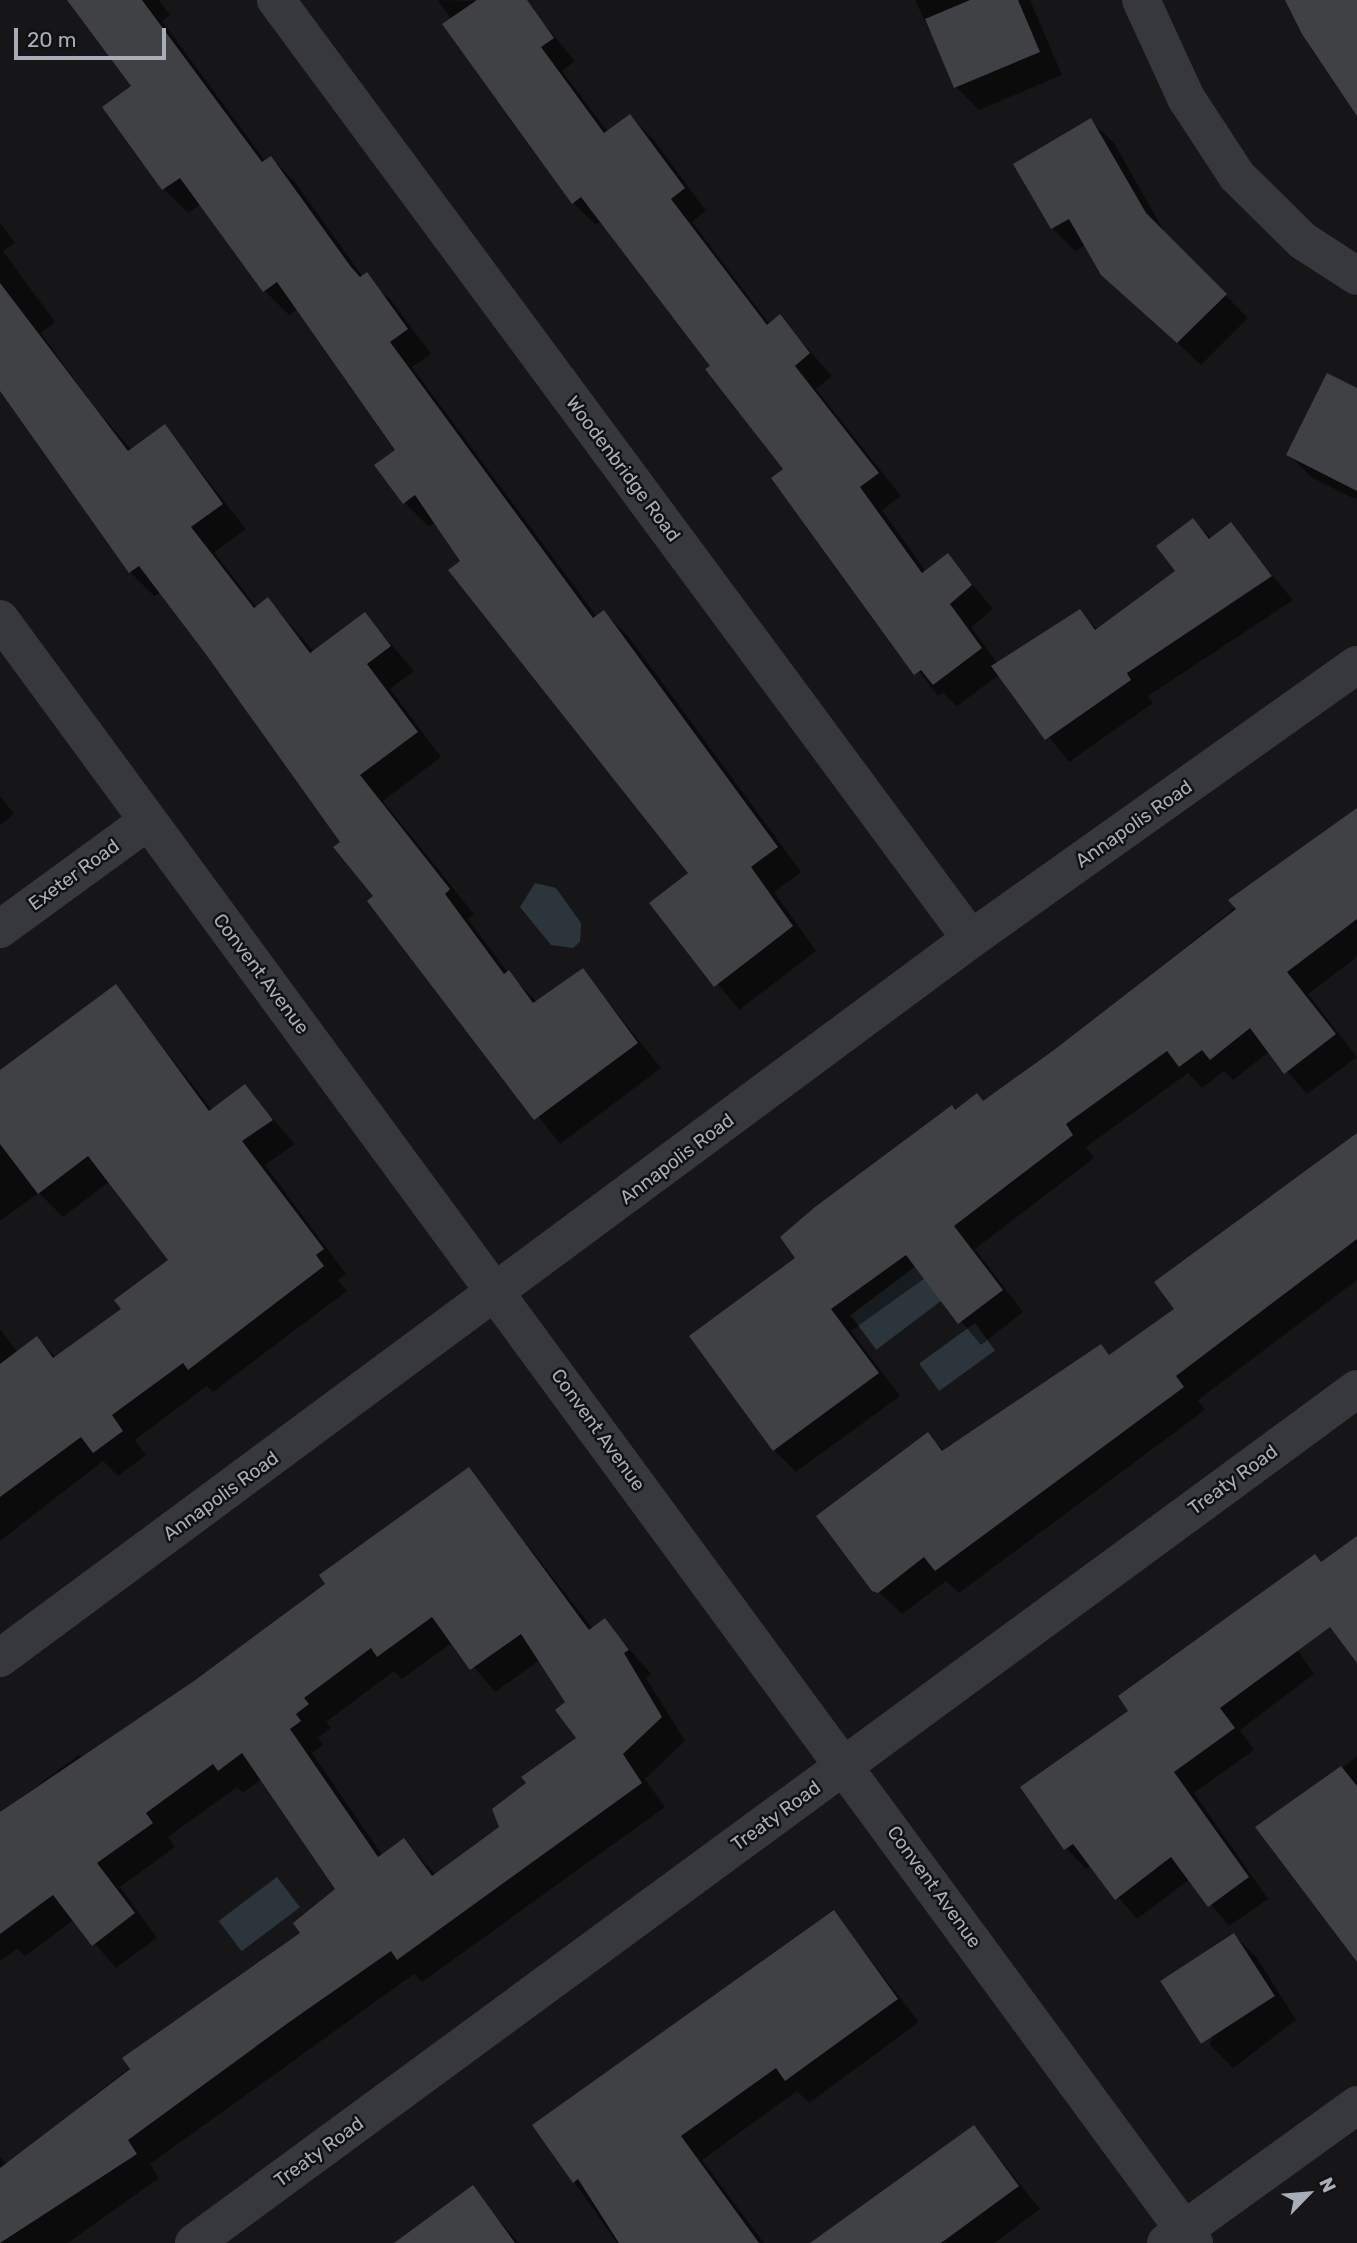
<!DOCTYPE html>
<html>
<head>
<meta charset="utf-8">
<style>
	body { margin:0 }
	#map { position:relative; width:1357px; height:2243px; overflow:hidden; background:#161618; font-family:Rubik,sans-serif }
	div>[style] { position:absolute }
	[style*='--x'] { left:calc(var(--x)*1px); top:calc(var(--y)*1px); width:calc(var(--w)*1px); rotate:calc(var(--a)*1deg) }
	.water>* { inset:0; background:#2c353c; transform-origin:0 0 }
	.shadow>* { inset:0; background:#0007 }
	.building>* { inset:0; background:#404145; transform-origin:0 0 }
	.minor>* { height:38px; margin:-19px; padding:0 19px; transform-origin:19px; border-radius:19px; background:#37383d }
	span { translate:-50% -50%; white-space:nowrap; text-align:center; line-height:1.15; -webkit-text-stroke:5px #111113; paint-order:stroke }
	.street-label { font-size:19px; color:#a8adb8 }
	.north { position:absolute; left:1273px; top:2159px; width:70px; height:70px; -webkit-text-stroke:5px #111113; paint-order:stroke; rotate:65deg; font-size:19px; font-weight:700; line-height:28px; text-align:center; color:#a8adb8 }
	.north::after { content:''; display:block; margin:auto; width:24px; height:32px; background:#a8adb8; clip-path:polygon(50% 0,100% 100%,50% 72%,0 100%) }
	.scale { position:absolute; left:14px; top:28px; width:152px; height:32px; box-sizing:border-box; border:4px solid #a8adb8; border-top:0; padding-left:9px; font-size:21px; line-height:24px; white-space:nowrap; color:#a8adb8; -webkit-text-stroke:5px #111113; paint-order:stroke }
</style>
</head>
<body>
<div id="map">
	<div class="water">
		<i style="clip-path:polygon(535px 883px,556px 888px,581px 923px,580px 942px,573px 948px,551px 945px,520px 907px)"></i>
		<i style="left:916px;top:1266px;width:43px;height:82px;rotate:53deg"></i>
		<i style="left:975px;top:1323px;width:34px;height:69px;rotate:54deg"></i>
		<i style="left:277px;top:1877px;width:38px;height:73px;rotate:53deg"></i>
	</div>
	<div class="shadow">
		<i style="clip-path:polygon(68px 0,159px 0,170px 15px,162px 21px,266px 162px,271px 158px,295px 182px,363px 277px,390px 299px,431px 354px,412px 367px,597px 617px,604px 612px,628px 636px,801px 872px,774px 892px,816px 951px,739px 1010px,652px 903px,690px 873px,435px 522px,429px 527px,405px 503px,397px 450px,298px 309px,289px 315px,265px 291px,201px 204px,188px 213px,164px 189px,104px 108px,134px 86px)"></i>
		<i style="clip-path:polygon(438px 0,526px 2px,575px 61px,562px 71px,608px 132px,630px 116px,653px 139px,706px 211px,692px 222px,770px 325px,780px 317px,832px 376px,816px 389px,901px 496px,882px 510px,926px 572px,948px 556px,993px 609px,971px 627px,998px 664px,1080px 612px,1098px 630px,1177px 571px,1193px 521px,1212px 539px,1231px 525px,1293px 600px,1148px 696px,1153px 703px,1069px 762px,999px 675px,957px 706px,943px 693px,938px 696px,773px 478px,786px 469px,712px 367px,602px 221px,596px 225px,573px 203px)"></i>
		<i style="clip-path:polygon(915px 0,1030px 0,1062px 75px,979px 110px,956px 87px)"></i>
		<i style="clip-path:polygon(1091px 121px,1114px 143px,1168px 238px,1248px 318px,1201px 365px,1103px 274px,1086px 245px,1075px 251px,1052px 228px)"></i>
		<i style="clip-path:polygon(0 223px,15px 243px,3px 251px,55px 322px,41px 333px,95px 408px,132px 450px,165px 426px,246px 529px,214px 552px,257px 608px,268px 599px,314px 652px,365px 614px,414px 671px,390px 689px,441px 757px,383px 801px,474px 914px,468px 919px,508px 973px,537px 1002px,583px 971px,661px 1068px,560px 1144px,370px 902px,376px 897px,343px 842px,161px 592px,154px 596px,130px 572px,0 373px)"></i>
		<i style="clip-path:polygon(1357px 390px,1357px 500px,1311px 477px,1288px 454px)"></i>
		<i style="clip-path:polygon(0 796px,14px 814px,0 825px)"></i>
		<i style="clip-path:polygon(1357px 810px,1357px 957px,1308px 994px,1357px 1057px,1307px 1094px,1270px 1051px,1233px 1080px,1224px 1071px,1202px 1088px,1188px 1073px,1086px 1147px,1094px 1158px,975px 1249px,1023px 1312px,981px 1345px,925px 1278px,851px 1331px,900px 1396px,796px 1472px,774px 1450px,798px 1259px,956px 1112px,984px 1103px,1055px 1052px)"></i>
		<i style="clip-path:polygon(116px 987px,213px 1111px,245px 1087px,295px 1144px,265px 1165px,346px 1274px,338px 1280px,347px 1291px,213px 1392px,207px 1386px,135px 1440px,146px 1455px,118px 1476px,103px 1461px,0 1541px,0 1329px,18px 1353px,37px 1339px,57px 1358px,123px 1309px,171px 1260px,110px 1181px,63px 1217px,39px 1193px,0 1221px,0 1072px)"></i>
		<i style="clip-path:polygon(1357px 1136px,1357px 1280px,1198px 1400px,1205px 1410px,959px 1593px,946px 1581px,902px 1614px,879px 1592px,928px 1435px,945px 1452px,1101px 1346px,1111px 1356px,1177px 1309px)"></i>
		<i style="clip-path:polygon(evenodd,468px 1469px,593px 1629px,605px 1621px,651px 1674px,646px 1678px,685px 1741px,645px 1779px,665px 1807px,422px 1982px,414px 1974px,150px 2164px,159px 2178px,68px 2243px,0 2243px,0 2157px,8px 2165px,88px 2109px,83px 2104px,303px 1933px,337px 1889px,262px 1779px,243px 1793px,237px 1787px,168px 1837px,175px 1847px,120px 1887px,157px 1938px,116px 1968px,74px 1920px,25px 1956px,17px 1949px,0 1961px,0 1813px,79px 1755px,86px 1761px,327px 1584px,468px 1469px,453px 1642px,495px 1692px,540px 1660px,567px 1702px,579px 1739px,501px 1827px,436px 1875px,404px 1840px,383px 1856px,312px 1753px,323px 1745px,318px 1738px,331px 1728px,326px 1722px,394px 1671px,402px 1679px,453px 1642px)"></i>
		<i style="clip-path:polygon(1276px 1620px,1314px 1674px,1240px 1730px,1254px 1750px,1194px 1793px,1268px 1899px,1229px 1926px,1190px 1879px,1137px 1919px,1091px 1865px,1086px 1869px,1066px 1848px)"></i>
		<i style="clip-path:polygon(1357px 1757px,1357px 1818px,1258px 1827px)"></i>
		<i style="clip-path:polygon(834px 1913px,919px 2022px,809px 2103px,797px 2091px,702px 2160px,764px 2243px,617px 2243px,534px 2125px)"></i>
		<i style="clip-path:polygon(1234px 1935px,1257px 1958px,1296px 2020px,1233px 2068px,1210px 2045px)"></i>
		<i style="clip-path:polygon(974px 2127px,1040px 2209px,994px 2243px,813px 2243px)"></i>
		<i style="clip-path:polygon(477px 2195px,519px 2243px,397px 2243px)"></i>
	</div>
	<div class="building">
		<i style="clip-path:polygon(67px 0,142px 0,262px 162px,271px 156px,351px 267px,360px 277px,367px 272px,408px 329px,390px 342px,593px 618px,604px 610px,778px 847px,751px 867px,793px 926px,714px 987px,649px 903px,688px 873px,448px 570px,460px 561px,415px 495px,403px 504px,374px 465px,395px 450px,277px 282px,263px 292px,180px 178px,162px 190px,102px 107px,131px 86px)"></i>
		<i style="clip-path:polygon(477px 0,527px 0,554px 38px,541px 47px,604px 133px,630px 114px,685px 188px,671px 199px,767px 325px,780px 314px,810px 353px,795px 366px,879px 473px,860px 487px,922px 573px,948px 553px,972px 585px,950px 604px,982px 648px,933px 685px,921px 670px,914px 675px,771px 478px,783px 469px,705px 369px,710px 366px,581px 197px,572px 204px,442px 24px)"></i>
		<i style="clip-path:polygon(970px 0,1018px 0,1040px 52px,954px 88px,925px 19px)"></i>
		<i style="clip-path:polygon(1285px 0,1357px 0,1357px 116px,1302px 34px)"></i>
		<i style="clip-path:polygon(1091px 118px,1146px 213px,1227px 294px,1177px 343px,1101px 275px,1069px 219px,1051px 229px,1013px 164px)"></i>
		<i style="clip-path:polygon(0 283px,128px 451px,165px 424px,223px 504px,191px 527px,254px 608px,268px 597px,310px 653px,365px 612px,391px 646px,367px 664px,418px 732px,360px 775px,450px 889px,445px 894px,504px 974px,509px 970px,533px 1003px,583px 968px,638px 1043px,534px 1120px,367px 901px,373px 896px,333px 847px,340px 842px,205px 653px,139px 566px,129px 573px,0 391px)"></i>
		<i style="clip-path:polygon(1327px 373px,1357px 388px,1357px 491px,1286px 455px)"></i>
		<i style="clip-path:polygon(1193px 518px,1209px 539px,1231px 522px,1272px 576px,1127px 673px,1131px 680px,1045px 740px,991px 666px,1080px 609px,1095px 630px,1175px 571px,1156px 546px)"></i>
		<i style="clip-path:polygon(1357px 808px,1357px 919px,1287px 972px,1336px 1034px,1284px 1074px,1250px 1028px,1210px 1060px,1202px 1050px,1179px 1067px,1167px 1051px,1066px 1124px,1073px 1135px,954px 1226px,1003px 1290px,958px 1324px,906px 1255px,831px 1309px,879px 1373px,773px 1451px,689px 1336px,795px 1258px,780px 1237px,815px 1207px,952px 1105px,955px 1110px,977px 1093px,983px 1101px,1054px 1050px,1236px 909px,1228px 900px)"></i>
		<i style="clip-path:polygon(116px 984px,209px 1111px,245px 1084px,273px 1120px,242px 1141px,324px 1249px,316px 1255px,324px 1266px,188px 1370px,183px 1363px,112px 1415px,123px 1431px,93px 1453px,81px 1437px,0 1497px,0 1364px,37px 1336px,53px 1358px,121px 1309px,114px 1300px,168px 1260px,88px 1156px,38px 1194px,0 1144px,0 1070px)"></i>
		<i style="clip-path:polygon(1357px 1133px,1357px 1239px,1176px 1376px,1184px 1387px,935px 1571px,924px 1557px,878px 1593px,872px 1591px,816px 1516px,928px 1432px,942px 1451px,1101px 1344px,1109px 1355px,1174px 1309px,1154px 1282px)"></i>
		<i style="clip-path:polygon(evenodd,469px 1467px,589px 1630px,605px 1618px,629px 1650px,624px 1653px,662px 1717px,623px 1754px,642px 1783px,397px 1960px,391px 1951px,288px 2023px,128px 2140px,137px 2154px,0 2243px,0 2168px,130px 2069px,122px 2058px,300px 1933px,293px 1923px,335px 1889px,242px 1753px,218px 1771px,213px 1764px,146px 1813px,153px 1823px,97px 1863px,135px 1913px,92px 1946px,53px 1895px,0 1934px,0 1812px,194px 1681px,325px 1584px,319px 1575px,469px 1467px,432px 1617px,470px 1670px,521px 1634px,565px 1702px,555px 1710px,576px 1738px,521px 1777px,526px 1783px,492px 1809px,499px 1827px,432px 1876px,404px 1838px,378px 1857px,290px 1729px,301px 1721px,296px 1714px,309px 1704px,304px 1698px,371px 1648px,377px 1657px,432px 1617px)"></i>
		<i style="clip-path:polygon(1357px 1536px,1357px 1663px,1330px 1627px,1220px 1708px,1235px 1728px,1174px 1772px,1249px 1877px,1208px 1907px,1171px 1857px,1115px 1900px,1073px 1844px,1064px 1850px,1020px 1787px,1128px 1711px,1118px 1696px,1315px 1554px,1321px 1562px)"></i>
		<i style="clip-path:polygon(1341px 1766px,1357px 1786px,1357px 1962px,1255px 1827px)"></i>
		<i style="clip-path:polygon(834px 1910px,898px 1999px,785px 2081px,776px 2068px,681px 2136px,759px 2243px,619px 2243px,578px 2179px,573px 2183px,532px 2125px)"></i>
		<i style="left:1234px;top:1933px;width:75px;height:88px;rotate:57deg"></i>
		<i style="clip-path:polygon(974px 2125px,1019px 2186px,941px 2243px,810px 2243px)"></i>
		<i style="clip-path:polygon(473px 2185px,515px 2243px,394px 2243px)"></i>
	</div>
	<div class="minor">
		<i style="--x:276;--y:0;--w:1168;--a:53.49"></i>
		<i style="--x:1141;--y:0;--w:108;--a:65.3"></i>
		<i style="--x:1186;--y:98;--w:93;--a:56.8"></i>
		<i style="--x:1237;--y:176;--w:93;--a:44.6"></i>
		<i style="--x:1303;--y:241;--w:64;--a:32.9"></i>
		<i style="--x:0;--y:619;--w:2016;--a:53.68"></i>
		<i style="--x:0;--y:929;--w:183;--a:-36.1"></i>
		<i style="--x:0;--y:1658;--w:1208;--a:-36.52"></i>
		<i style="--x:971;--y:939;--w:473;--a:-35.4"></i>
		<i style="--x:194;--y:2243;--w:1443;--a:-36.29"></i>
		<i style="--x:1166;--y:2243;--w:236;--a:-35.8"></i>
	</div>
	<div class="street-label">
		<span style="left:623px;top:469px;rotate:53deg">Woodenbridge Road</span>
		<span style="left:1134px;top:824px;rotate:-35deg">Annapolis Road</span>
		<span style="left:74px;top:875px;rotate:-36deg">Exeter Road</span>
		<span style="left:261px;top:974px;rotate:53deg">Convent Avenue</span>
		<span style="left:677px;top:1159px;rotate:-37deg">Annapolis Road</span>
		<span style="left:598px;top:1430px;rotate:54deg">Convent Avenue</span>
		<span style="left:1233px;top:1480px;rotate:-36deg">Treaty Road</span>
		<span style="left:221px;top:1496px;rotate:-36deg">Annapolis Road</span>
		<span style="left:776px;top:1816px;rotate:-36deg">Treaty Road</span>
		<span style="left:934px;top:1887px;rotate:54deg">Convent Avenue</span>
		<span style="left:319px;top:2152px;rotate:-36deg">Treaty Road</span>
	</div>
	<div class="north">N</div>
	<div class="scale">20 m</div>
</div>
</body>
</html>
